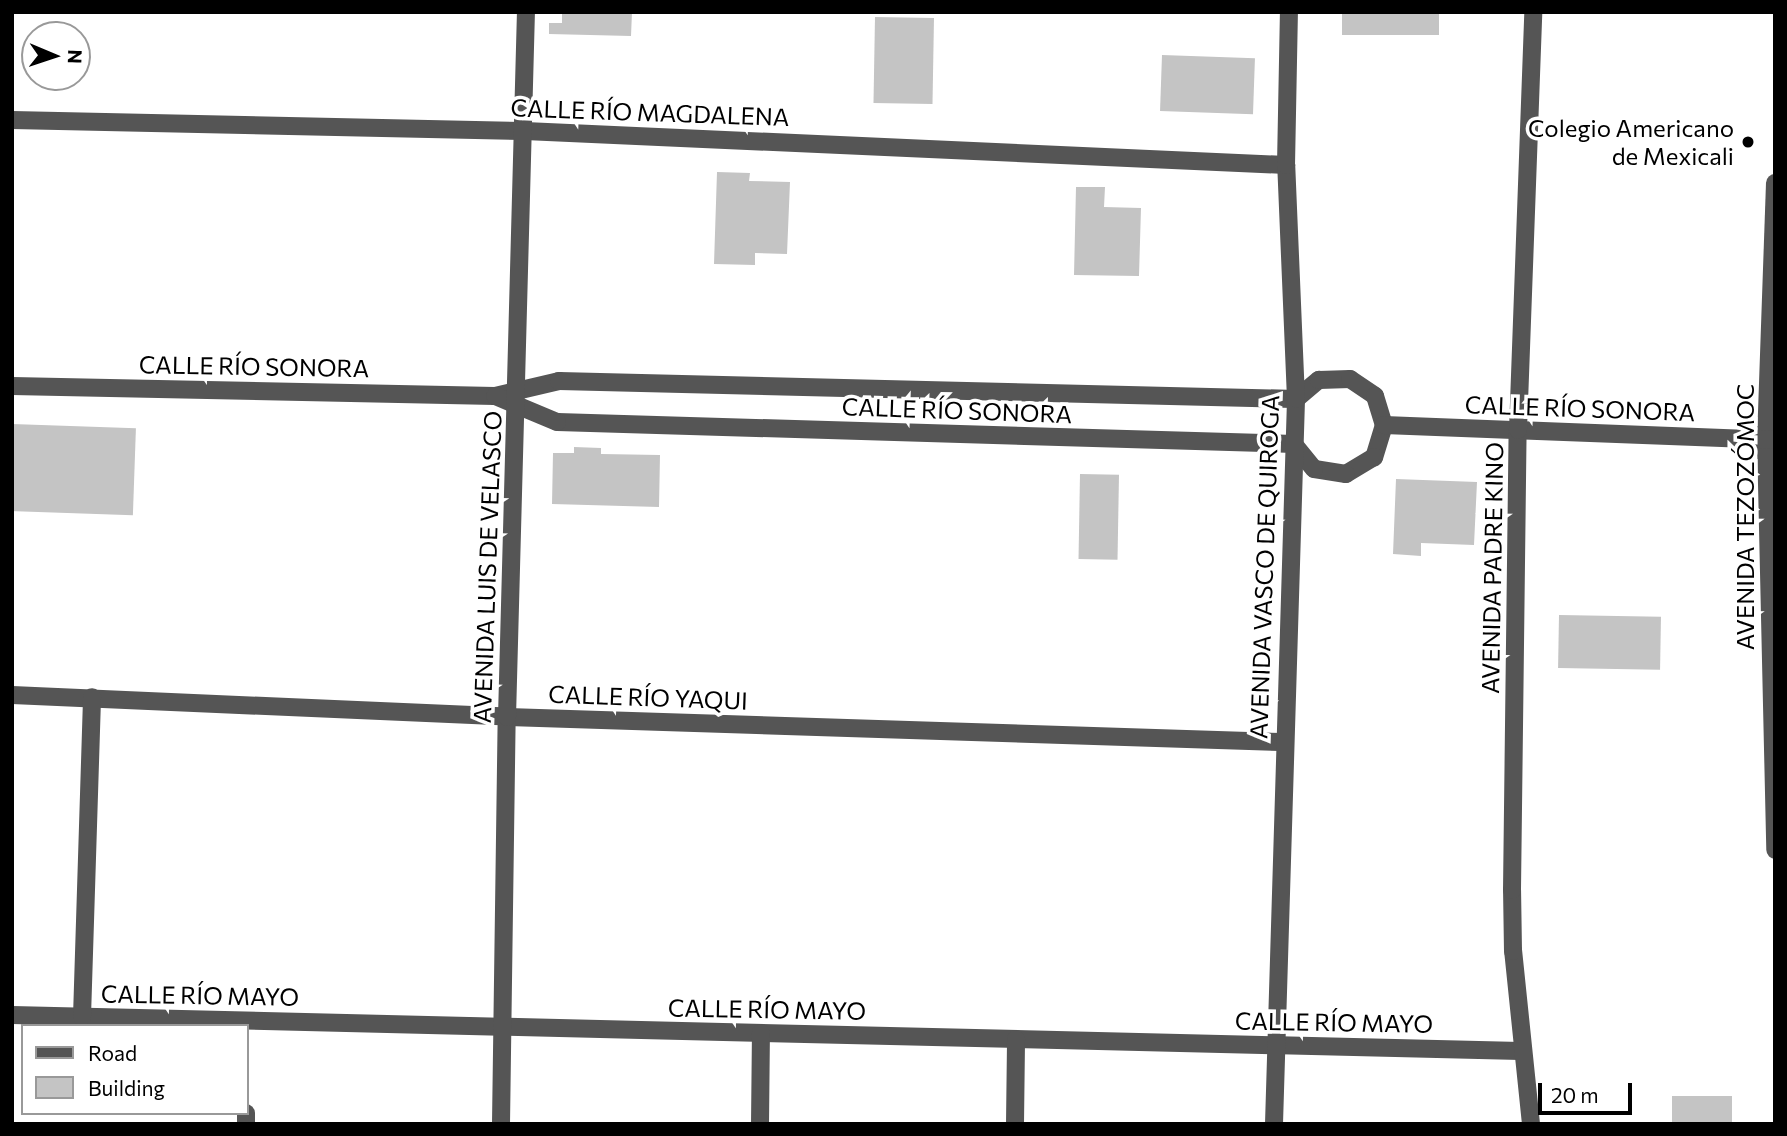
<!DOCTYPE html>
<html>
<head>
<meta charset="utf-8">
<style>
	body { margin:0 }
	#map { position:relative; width:1787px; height:1136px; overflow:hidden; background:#fff; font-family:Commissioner,sans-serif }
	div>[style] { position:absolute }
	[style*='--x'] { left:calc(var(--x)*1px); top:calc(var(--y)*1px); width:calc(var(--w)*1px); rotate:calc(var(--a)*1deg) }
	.building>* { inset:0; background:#c4c4c4; transform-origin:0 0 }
	.minor>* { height:18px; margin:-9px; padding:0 9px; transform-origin:9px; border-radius:9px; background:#555 }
	.dots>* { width:19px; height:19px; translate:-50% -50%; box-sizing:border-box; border:4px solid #fff; border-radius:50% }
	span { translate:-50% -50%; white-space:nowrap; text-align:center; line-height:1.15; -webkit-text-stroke:7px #fff; paint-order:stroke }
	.street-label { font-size:24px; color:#000 }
	.poi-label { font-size:24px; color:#000 }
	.right { translate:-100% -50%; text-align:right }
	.frame { position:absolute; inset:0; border:14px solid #000; pointer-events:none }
	.legend { position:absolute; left:21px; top:1024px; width:228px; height:91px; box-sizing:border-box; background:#fff; border:2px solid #999; margin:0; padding:9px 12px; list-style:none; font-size:21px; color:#000 }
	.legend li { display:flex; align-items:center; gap:14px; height:35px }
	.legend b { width:35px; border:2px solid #999 }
	.north { position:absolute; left:21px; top:21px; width:70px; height:70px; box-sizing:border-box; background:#fff; border:2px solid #999; border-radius:50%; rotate:92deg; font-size:19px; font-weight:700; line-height:28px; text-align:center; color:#000 }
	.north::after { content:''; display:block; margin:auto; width:24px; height:32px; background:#000; clip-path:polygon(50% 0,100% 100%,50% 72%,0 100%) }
	.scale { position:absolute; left:1538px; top:1083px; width:94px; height:32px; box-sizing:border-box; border:4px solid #000; border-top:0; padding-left:9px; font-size:21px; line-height:24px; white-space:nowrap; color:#000; -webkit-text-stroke:5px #fff; paint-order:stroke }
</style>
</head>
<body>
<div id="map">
	<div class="building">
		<i style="clip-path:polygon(562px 12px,632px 12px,631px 36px,549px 34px,549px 23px,562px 23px)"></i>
		<i style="left:1342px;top:12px;width:97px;height:23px"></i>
		<i style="left:875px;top:17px;width:59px;height:86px;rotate:1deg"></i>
		<i style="left:1162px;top:55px;width:93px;height:56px;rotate:2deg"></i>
		<i style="clip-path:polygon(717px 172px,750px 173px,749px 181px,790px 182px,787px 254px,755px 253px,755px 265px,714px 264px)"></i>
		<i style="clip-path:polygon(1076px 187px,1105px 187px,1104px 207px,1141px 208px,1139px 276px,1074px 275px)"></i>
		<i style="left:12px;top:424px;width:124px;height:87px;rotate:2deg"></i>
		<i style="clip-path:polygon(574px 447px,601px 448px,601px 454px,660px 455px,659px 507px,552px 504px,553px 453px,574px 453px)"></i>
		<i style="left:1080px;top:474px;width:39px;height:85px;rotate:1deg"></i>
		<i style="clip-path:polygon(1396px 479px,1477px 482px,1474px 545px,1421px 543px,1421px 556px,1393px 554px)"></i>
		<i style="left:1559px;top:615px;width:102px;height:53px;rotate:1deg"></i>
		<i style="left:1732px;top:1096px;width:28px;height:60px;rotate:90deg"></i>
	</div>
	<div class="minor">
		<i style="--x:12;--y:120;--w:513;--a:1.23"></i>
		<i style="--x:525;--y:131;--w:762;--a:2.56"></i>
		<i style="--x:1775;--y:183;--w:257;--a:92"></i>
		<i style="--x:1766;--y:440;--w:410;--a:88.7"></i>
		<i style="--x:12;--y:386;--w:483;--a:1.2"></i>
		<i style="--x:495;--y:396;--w:66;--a:-13.2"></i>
		<i style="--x:559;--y:381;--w:737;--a:1.4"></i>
		<i style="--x:1296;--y:399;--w:30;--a:-40"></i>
		<i style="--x:1319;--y:380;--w:31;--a:-2"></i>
		<i style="--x:1350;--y:379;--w:30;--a:34"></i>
		<i style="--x:1375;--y:396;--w:30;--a:73"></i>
		<i style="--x:1384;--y:425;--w:34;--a:107"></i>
		<i style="--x:1374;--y:457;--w:33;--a:149"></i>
		<i style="--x:1346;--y:474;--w:32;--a:-171"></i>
		<i style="--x:1314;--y:469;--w:32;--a:-129"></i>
		<i style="--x:1294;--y:444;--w:737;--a:-178.29"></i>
		<i style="--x:557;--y:422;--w:67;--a:-157.2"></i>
		<i style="--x:1384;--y:425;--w:391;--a:2.2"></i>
		<i style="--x:12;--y:695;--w:495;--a:2.5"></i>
		<i style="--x:507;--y:717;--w:775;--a:1.85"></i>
		<i style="--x:12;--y:1015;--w:1509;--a:1.37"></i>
		<i style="--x:82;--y:1017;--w:320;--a:-88.2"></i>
		<i style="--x:246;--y:1113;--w:11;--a:90"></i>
		<i style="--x:501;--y:1124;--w:407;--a:-89.2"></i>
		<i style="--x:507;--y:717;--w:705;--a:-88.46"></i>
		<i style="--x:760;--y:1124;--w:91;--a:-89.4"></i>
		<i style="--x:1015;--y:1124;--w:85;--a:-89.3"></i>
		<i style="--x:1274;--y:1124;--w:725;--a:-88.26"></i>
		<i style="--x:1296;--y:399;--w:234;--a:-92.4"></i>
		<i style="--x:1286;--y:165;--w:153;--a:-88.9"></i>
		<i style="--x:1531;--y:1124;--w:174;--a:-95.9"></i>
		<i style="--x:1513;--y:951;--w:61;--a:-90.9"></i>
		<i style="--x:1512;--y:890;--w:460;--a:-89.3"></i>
		<i style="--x:1518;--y:430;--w:418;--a:-87.9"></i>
	</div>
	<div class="dots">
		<i style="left:1748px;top:142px;background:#000"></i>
	</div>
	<div class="street-label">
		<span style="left:650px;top:112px;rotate:2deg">CALLE RÍO MAGDALENA</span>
		<span style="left:254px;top:366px;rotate:1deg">CALLE RÍO SONORA</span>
		<span style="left:1580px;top:408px;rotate:2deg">CALLE RÍO SONORA</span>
		<span style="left:957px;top:410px;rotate:2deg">CALLE RÍO SONORA</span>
		<span style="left:1745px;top:517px;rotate:-90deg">AVENIDA TEZOZÓMOC</span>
		<span style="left:487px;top:567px;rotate:-88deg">AVENIDA LUIS DE VELASCO</span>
		<span style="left:1264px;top:567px;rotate:-88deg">AVENIDA VASCO DE QUIROGA</span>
		<span style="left:1492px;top:568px;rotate:-89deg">AVENIDA PADRE KINO</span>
		<span style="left:648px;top:697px;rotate:2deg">CALLE RÍO YAQUI</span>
		<span style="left:200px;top:995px;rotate:1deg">CALLE RÍO MAYO</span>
		<span style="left:767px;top:1009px;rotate:1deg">CALLE RÍO MAYO</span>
		<span style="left:1334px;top:1022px;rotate:1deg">CALLE RÍO MAYO</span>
	</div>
	<div class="poi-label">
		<span class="right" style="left:1734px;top:142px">Colegio Americano<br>de Mexicali</span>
	</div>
	<div class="frame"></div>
	<ul class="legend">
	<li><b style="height:9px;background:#555"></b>Road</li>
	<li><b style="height:19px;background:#c4c4c4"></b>Building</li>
	</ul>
	<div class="north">N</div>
	<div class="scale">20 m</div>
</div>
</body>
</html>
